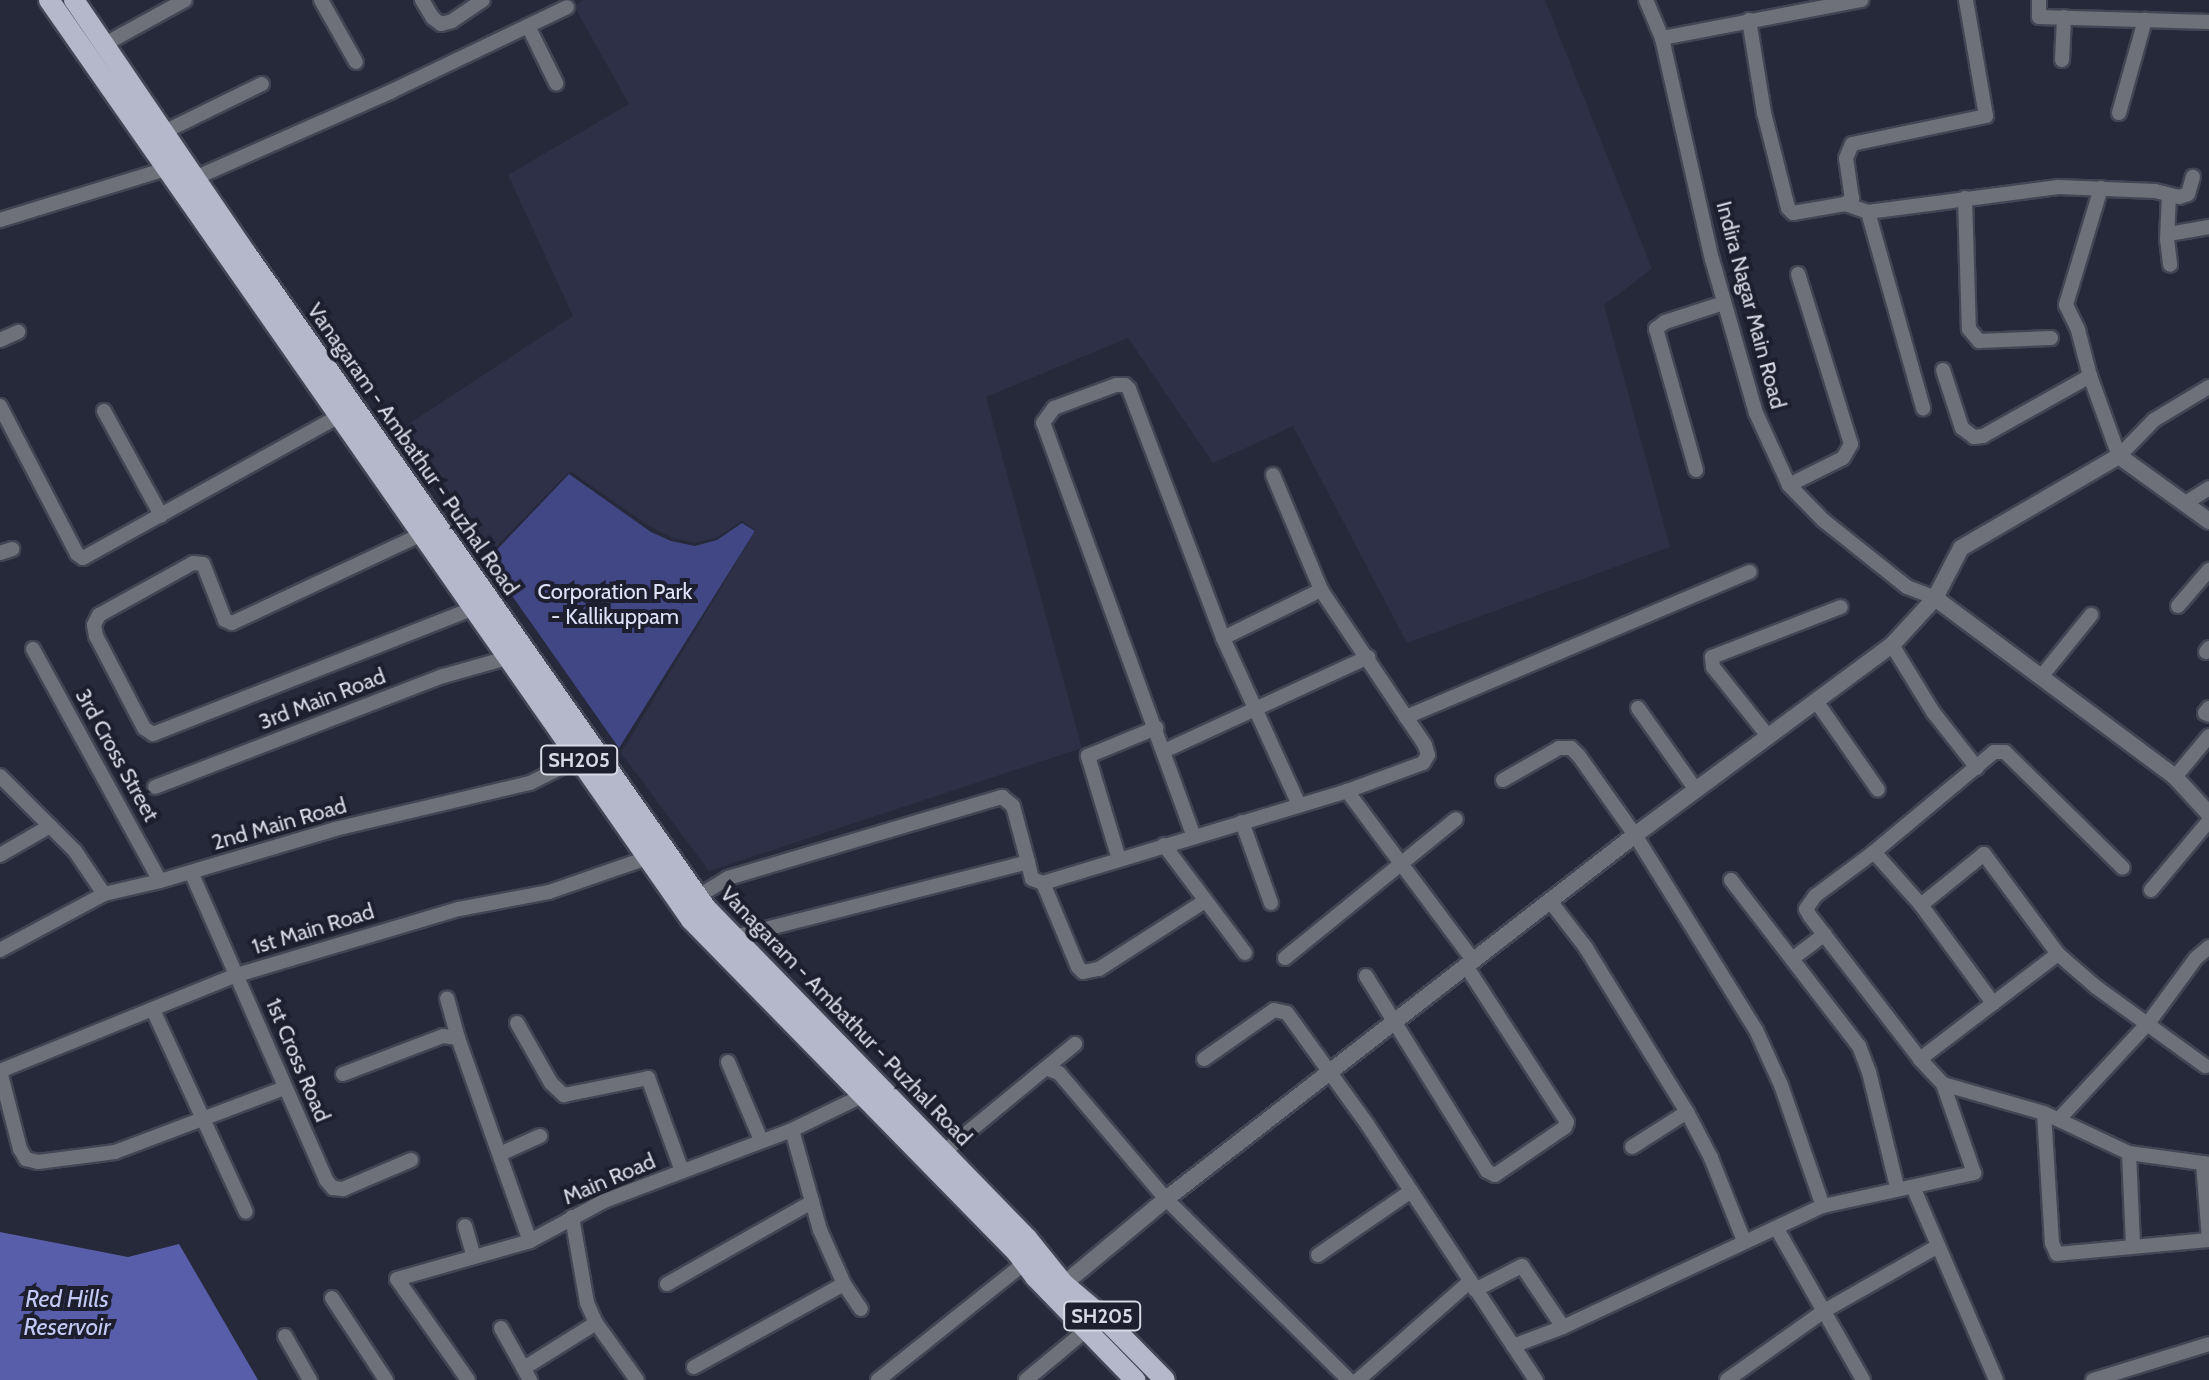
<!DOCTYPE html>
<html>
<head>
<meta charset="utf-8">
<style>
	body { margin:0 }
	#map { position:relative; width:2209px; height:1380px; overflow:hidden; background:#262939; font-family:Cabin,sans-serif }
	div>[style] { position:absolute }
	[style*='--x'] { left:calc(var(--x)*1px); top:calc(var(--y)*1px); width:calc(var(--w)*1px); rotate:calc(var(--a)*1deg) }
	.built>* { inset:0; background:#2d3046 }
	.green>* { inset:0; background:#414684 }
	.water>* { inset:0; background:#585eaa }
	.roads { filter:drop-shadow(2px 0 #424554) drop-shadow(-2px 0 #424554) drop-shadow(0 2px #424554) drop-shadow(0 -2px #424554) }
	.minor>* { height:14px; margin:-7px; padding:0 7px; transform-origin:7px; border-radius:7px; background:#6f717a }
	.tertiary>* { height:16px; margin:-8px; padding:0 8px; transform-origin:8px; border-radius:8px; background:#6f717a }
	.primary>* { height:20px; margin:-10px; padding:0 10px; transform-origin:10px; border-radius:10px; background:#b5b8ca }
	span { translate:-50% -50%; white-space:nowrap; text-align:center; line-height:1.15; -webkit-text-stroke:8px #1d1f2f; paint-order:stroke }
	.shield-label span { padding:2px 6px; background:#1d1f2f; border:2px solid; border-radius:6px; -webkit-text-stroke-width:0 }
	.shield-label { font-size:20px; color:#d7d9e4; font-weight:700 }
	.street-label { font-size:22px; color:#d7d9e4 }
	.park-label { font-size:22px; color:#dfe3f9 }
	.water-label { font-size:24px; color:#c2c9f4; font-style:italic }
</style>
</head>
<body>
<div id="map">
	<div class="built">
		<i style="clip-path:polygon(584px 0,1545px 0,1652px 269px,1604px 305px,1670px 547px,1407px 643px,1293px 426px,1213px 463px,1128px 338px,986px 397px,1082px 748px,709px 871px,621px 753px,756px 530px,742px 521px,716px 538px,694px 543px,671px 537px,649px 526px,570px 471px,491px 552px,404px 427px,573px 316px,508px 175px,629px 104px,574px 6px)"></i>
	</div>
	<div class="green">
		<i style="clip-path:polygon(569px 474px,651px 532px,671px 541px,695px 546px,717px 540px,742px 523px,755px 531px,619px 748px,487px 560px)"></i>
	</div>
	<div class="water">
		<i style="clip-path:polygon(0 1232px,128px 1257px,179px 1244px,258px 1380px,0 1380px)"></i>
	</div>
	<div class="roads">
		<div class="minor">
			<i style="--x:321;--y:0;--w:71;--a:60.6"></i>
			<i style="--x:422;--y:0;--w:21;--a:59"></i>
			<i style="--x:433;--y:18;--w:10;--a:37"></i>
			<i style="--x:441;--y:24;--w:11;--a:-15"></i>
			<i style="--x:452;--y:21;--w:37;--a:-34"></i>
			<i style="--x:1646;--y:0;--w:41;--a:67.2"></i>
			<i style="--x:1662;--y:38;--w:227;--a:77.3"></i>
			<i style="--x:1712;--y:259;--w:160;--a:74.1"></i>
			<i style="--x:1756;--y:413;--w:79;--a:65.4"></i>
			<i style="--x:1789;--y:485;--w:49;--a:45.8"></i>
			<i style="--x:1823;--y:520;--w:107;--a:38.6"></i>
			<i style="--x:1907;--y:587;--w:30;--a:21"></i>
			<i style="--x:2039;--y:0;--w:17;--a:90"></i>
			<i style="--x:2039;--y:17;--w:170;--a:1.7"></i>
			<i style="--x:1749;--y:20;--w:94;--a:80.8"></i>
			<i style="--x:1764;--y:113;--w:98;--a:75.8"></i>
			<i style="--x:1788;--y:208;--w:7;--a:45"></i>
			<i style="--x:1793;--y:213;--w:53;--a:-9.8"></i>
			<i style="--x:1845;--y:204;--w:24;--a:19"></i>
			<i style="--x:1868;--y:212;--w:192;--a:-7.5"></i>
			<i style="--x:2058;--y:187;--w:97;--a:2.4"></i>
			<i style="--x:2155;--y:191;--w:25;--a:14"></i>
			<i style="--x:2179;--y:197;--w:9;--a:-18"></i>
			<i style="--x:2188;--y:194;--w:18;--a:-74"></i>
			<i style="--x:528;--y:26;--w:64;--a:63.8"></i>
			<i style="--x:1662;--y:38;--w:203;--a:-10.8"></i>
			<i style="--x:105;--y:44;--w:91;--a:-28.8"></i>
			<i style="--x:2062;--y:60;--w:43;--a:-87.3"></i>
			<i style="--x:2119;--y:113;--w:97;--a:-74.4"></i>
			<i style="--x:164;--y:132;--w:109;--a:-26.1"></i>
			<i style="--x:195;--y:178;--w:215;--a:-23.8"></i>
			<i style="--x:392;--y:91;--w:194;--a:-25.6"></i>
			<i style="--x:2101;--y:188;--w:122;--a:106.7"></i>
			<i style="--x:2066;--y:305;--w:28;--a:64"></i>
			<i style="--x:2078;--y:330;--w:48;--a:75.4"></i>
			<i style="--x:2090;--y:376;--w:85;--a:70.1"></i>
			<i style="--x:2119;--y:456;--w:50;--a:-45.8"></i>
			<i style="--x:2154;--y:420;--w:64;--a:-31"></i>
			<i style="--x:2169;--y:195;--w:44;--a:92.6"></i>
			<i style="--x:2167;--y:239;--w:26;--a:83"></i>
			<i style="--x:1965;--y:198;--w:131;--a:88.3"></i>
			<i style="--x:1969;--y:329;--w:16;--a:50"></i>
			<i style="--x:1979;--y:341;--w:72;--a:-2.4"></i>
			<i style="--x:1845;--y:204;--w:9;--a:-36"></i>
			<i style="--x:1852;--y:199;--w:41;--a:-98.3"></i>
			<i style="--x:1846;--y:158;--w:15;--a:-67"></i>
			<i style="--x:1852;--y:144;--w:137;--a:-11.8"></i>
			<i style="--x:1986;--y:116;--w:118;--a:-99.8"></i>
			<i style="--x:1868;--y:212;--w:204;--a:74.3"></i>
			<i style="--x:0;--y:220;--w:184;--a:-17.1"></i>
			<i style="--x:2169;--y:234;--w:41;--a:-9.9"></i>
			<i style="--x:0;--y:340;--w:20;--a:-24"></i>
			<i style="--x:1943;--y:370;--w:61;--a:71.9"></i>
			<i style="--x:1962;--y:428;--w:15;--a:37"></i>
			<i style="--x:1974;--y:437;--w:9;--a:-6"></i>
			<i style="--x:1983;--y:436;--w:123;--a:-29.3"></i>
			<i style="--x:0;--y:406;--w:167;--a:62.5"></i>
			<i style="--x:77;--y:554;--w:7;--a:34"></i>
			<i style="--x:83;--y:558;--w:291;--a:-29"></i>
			<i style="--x:104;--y:411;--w:119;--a:61.3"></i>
			<i style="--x:1696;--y:470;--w:147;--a:-105.8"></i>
			<i style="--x:1656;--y:329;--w:11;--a:-38"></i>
			<i style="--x:1665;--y:322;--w:62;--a:-17.9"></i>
			<i style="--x:1273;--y:475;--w:125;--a:67.3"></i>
			<i style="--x:1321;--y:590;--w:153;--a:56.2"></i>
			<i style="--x:1789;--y:485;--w:60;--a:-26.6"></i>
			<i style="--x:1843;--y:458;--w:16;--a:-60"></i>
			<i style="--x:1851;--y:444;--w:178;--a:-107.3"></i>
			<i style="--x:2187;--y:502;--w:26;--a:-32"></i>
			<i style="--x:420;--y:535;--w:208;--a:154.9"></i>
			<i style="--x:232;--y:623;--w:8;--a:-157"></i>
			<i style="--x:225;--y:620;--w:60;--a:-111.4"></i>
			<i style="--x:203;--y:564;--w:10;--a:-174"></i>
			<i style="--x:193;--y:563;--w:107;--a:151"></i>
			<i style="--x:99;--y:615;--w:11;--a:117"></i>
			<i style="--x:94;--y:625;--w:11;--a:80"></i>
			<i style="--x:96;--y:636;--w:104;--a:62.4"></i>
			<i style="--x:144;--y:728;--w:11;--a:34"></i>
			<i style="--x:153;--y:734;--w:343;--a:-21.4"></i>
			<i style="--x:0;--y:553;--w:13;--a:-18"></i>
			<i style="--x:2178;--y:606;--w:48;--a:-49.3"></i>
			<i style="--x:1223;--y:638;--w:109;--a:-26.1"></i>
			<i style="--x:1892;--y:645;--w:79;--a:58.5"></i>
			<i style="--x:1933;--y:712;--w:71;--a:51.8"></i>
			<i style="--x:33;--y:649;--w:264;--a:61.3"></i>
			<i style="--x:2206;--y:652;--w:5;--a:-53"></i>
			<i style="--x:2041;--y:677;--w:80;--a:-51.1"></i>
			<i style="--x:1816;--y:701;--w:108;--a:55.1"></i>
			<i style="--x:1638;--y:708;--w:100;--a:54.7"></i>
			<i style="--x:2209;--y:708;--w:6;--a:129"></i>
			<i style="--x:2205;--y:713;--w:4;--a:27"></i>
			<i style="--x:1768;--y:736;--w:88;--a:-128.6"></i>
			<i style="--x:1713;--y:667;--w:10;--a:-96"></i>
			<i style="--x:1712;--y:657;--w:138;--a:-21.2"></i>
			<i style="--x:1164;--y:751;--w:225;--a:-24.7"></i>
			<i style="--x:0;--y:776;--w:106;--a:45"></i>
			<i style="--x:75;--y:851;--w:52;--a:56"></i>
			<i style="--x:2175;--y:777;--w:53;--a:-50.3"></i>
			<i style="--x:1503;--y:780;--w:64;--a:-29.7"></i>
			<i style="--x:1559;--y:748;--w:12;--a:0"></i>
			<i style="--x:1571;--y:748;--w:11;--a:45"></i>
			<i style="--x:1579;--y:756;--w:97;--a:54.7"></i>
			<i style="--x:1635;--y:835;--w:229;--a:58.2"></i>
			<i style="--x:1756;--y:1030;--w:60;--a:65.6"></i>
			<i style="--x:1781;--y:1085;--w:128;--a:70.9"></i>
			<i style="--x:155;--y:787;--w:309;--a:-21.1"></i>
			<i style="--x:443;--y:676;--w:66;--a:-15.7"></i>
			<i style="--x:1242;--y:822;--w:86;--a:70.3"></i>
			<i style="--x:1194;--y:837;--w:441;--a:-110"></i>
			<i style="--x:1043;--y:423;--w:19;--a:-54"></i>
			<i style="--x:1054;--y:408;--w:66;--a:-20.4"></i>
			<i style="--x:1116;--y:385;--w:9;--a:0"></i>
			<i style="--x:1125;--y:385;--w:6;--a:45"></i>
			<i style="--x:1129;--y:389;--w:266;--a:69.3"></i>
			<i style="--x:1223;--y:638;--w:183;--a:65.5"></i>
			<i style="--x:1164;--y:845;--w:135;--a:53.1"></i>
			<i style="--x:1874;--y:852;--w:156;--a:-39.8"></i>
			<i style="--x:1994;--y:752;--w:11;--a:0"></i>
			<i style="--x:2005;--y:752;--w:165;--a:44.5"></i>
			<i style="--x:0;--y:855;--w:58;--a:-30.1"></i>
			<i style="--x:1119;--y:859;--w:108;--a:-106.8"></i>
			<i style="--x:1088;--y:756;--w:74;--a:-22.4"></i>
			<i style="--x:191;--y:872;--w:336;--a:66.3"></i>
			<i style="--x:326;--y:1180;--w:11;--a:49"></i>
			<i style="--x:333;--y:1188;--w:10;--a:6"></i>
			<i style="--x:343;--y:1189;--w:74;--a:-23.1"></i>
			<i style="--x:1731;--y:880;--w:210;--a:52.4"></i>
			<i style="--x:1859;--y:1046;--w:28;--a:69"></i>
			<i style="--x:1869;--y:1072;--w:118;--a:76.3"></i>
			<i style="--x:1043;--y:883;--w:91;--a:67.4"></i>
			<i style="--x:1078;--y:967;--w:7;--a:45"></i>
			<i style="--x:1083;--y:972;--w:16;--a:-11"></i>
			<i style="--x:1099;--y:969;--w:126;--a:-32.7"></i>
			<i style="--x:2151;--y:890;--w:90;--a:-50"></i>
			<i style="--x:692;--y:900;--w:42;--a:-31.4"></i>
			<i style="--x:728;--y:878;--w:286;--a:-16.5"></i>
			<i style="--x:1002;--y:797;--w:14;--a:39"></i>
			<i style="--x:1013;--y:806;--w:58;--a:75"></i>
			<i style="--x:1550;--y:901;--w:59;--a:52.5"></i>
			<i style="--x:1586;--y:948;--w:193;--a:58.4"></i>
			<i style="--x:1687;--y:1112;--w:52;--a:62.4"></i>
			<i style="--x:1711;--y:1158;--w:89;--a:68.3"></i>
			<i style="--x:1921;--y:905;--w:81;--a:-39"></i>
			<i style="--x:1984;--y:854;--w:124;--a:53.5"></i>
			<i style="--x:2058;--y:954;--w:50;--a:41"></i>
			<i style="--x:2096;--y:987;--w:135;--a:35.9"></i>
			<i style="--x:734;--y:937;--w:303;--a:-14.3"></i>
			<i style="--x:1028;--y:862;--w:17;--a:77"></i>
			<i style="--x:1032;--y:879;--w:12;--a:20"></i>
			<i style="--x:1043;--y:883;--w:318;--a:-16.8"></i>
			<i style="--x:0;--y:950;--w:118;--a:-28.3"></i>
			<i style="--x:104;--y:894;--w:57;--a:-13.1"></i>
			<i style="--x:160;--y:881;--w:183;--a:-16.5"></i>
			<i style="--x:335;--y:829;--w:200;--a:-13.3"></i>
			<i style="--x:530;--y:783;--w:54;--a:-26.6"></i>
			<i style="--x:1285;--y:958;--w:220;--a:-39.1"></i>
			<i style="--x:1792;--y:959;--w:41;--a:-37.1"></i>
			<i style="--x:1473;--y:960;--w:211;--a:-126.7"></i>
			<i style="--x:1347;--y:791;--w:81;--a:-20.2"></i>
			<i style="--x:1423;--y:763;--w:9;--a:-58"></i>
			<i style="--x:1428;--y:755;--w:10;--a:-107"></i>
			<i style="--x:1425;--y:745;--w:34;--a:-124"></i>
			<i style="--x:1406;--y:717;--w:373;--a:-22.9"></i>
			<i style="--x:1366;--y:976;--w:229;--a:58.2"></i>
			<i style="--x:1487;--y:1171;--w:9;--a:27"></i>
			<i style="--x:1495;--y:1175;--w:85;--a:-34.4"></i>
			<i style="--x:1565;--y:1127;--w:5;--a:-68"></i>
			<i style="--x:1567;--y:1122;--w:186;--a:-122.9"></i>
			<i style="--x:153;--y:1010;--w:222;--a:65.3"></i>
			<i style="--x:517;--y:1023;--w:69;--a:60.5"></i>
			<i style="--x:551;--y:1083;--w:18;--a:43"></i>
			<i style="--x:564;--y:1095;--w:86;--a:-11.4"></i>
			<i style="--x:648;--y:1078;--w:99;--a:69.9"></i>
			<i style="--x:458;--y:1038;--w:215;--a:70.5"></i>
			<i style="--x:1204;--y:1059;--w:85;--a:-35"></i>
			<i style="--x:1274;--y:1010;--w:13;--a:13"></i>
			<i style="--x:1287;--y:1013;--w:137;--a:54.2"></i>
			<i style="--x:1367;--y:1124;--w:307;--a:56.6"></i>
			<i style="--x:1920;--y:1059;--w:180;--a:-127.6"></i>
			<i style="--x:1810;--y:916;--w:8;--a:-120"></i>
			<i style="--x:1806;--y:909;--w:16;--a:-55"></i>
			<i style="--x:1815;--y:896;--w:74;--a:-36.7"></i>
			<i style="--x:1874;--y:852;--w:71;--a:48.4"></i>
			<i style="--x:1921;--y:905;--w:122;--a:53.7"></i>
			<i style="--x:728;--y:1062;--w:85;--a:67.1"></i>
			<i style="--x:1048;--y:1069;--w:12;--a:20"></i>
			<i style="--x:1059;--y:1073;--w:165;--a:49.7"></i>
			<i style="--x:1166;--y:1199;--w:257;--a:44.7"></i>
			<i style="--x:0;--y:1071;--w:256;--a:-22.1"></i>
			<i style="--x:237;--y:975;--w:232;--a:-16.6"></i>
			<i style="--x:459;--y:909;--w:92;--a:-10.7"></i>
			<i style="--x:549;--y:892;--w:104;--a:-19.1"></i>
			<i style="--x:0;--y:1071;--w:81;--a:75.6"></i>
			<i style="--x:20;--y:1149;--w:12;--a:59"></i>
			<i style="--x:26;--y:1159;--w:12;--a:14"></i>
			<i style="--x:38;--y:1162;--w:78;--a:-7.4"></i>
			<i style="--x:115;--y:1152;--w:181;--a:-20.7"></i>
			<i style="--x:343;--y:1074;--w:107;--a:-20.8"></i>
			<i style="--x:443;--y:1036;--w:15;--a:8"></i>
			<i style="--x:458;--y:1038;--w:41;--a:-105.4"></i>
			<i style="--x:1943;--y:1084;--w:34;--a:-133"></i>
			<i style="--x:1920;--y:1059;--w:173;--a:-37.3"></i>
			<i style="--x:2044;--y:1113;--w:130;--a:86.5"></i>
			<i style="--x:2052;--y:1243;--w:12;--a:66"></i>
			<i style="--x:2057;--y:1254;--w:153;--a:-5.3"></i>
			<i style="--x:2059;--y:1119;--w:132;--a:-47.1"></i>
			<i style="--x:2149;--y:1022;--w:79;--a:-53.7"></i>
			<i style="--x:2196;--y:958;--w:17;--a:-40"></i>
			<i style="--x:792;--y:1130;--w:104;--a:74.4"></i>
			<i style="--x:820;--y:1230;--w:59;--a:66"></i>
			<i style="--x:844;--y:1284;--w:30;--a:56"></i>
			<i style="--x:1632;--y:1147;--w:65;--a:-32.5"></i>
			<i style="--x:944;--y:1152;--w:170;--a:-39.5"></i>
			<i style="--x:2129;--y:1153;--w:93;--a:87.5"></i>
			<i style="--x:500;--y:1154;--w:44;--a:-24.2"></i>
			<i style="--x:2203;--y:1163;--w:77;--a:85.5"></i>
			<i style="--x:1913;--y:1187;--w:210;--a:66.7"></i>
			<i style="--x:572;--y:1217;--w:87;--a:80.1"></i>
			<i style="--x:587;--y:1303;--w:22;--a:66"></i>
			<i style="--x:596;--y:1323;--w:70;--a:54.3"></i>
			<i style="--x:465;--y:1226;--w:32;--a:74"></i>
			<i style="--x:1777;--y:1229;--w:174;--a:60.3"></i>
			<i style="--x:1318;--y:1255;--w:113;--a:-34.5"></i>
			<i style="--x:667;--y:1284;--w:167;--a:-29.5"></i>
			<i style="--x:1475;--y:1290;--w:53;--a:-27.1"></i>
			<i style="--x:1522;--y:1266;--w:73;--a:56.1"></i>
			<i style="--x:332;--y:1298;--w:98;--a:56.6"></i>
			<i style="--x:501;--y:1328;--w:60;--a:60.9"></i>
			<i style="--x:285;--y:1336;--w:51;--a:60.4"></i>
			<i style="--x:1513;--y:1346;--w:53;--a:-20.8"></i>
			<i style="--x:1563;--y:1327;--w:287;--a:-25"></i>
			<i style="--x:1823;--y:1206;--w:155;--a:-12.3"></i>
			<i style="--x:1974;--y:1173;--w:94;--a:-109.2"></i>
			<i style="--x:1943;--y:1084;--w:105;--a:16"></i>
			<i style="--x:2044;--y:1113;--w:94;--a:25.2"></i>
			<i style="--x:2129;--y:1153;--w:81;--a:7.8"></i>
			<i style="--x:694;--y:1367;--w:171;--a:-29"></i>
			<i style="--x:524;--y:1368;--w:85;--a:-32"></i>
			<i style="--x:468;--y:1380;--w:123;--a:-125.1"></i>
			<i style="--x:397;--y:1279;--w:138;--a:-15.9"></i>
			<i style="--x:530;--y:1241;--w:84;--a:-28.4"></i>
			<i style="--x:604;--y:1201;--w:201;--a:-20.7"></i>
			<i style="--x:792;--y:1130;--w:85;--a:-26"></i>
			<i style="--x:878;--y:1380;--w:196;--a:-38.6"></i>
			<i style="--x:1026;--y:1380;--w:78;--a:-39.8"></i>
			<i style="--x:1358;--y:1380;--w:148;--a:-41.4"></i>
			<i style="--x:1727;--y:1380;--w:119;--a:-35.4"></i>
			<i style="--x:1824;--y:1311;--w:131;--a:-29.7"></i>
			<i style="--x:2093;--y:1380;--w:121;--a:-17.2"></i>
		</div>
		<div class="tertiary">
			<i style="--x:1935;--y:598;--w:56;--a:-62.5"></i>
			<i style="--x:1961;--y:548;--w:183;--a:-30.2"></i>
			<i style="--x:2119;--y:456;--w:111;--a:35.8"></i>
			<i style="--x:1064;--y:1284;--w:133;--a:-39.8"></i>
			<i style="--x:1166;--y:1199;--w:594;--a:-37.82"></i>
			<i style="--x:1635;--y:835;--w:320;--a:-36.5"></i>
			<i style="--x:1892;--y:645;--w:64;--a:-47.5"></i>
			<i style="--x:1935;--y:598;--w:299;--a:36.7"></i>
			<i style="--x:2175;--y:777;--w:50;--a:47.4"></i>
		</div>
		<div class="primary">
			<i style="--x:49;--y:0;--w:1122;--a:55.09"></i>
			<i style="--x:691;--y:920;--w:466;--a:45.6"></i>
			<i style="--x:1017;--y:1253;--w:30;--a:53"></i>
			<i style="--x:1035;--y:1277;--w:144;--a:45.8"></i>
			<i style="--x:74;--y:0;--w:306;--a:55.8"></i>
			<i style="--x:246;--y:253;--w:800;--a:54.92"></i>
			<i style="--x:706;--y:908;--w:460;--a:45.8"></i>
			<i style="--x:1027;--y:1238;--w:59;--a:51.2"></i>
			<i style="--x:1064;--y:1284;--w:51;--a:40.2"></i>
			<i style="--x:1103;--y:1317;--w:88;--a:45.5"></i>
		</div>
	</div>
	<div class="shield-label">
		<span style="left:579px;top:760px">SH205</span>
		<span style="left:1102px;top:1316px">SH205</span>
	</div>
	<div class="street-label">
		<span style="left:1751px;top:305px;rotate:75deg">Indira Nagar Main Road</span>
		<span style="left:413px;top:449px;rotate:55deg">Vanagaram - Ambathur - Puzhal Road</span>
		<span style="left:322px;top:699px;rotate:-21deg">3rd Main Road</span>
		<span style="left:117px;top:755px;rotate:61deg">3rd Cross Street</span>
		<span style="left:279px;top:824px;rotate:-16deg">2nd Main Road</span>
		<span style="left:313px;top:929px;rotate:-17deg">1st Main Road</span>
		<span style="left:846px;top:1016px;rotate:46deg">Vanagaram - Ambathur - Puzhal Road</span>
		<span style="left:298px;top:1060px;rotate:67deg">1st Cross Road</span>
		<span style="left:609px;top:1179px;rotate:-23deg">Main Road</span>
	</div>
	<div class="park-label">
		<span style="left:615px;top:604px">Corporation Park<br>- Kallikuppam</span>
	</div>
	<div class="water-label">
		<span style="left:67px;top:1313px">Red Hills<br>Reservoir</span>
	</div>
</div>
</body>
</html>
